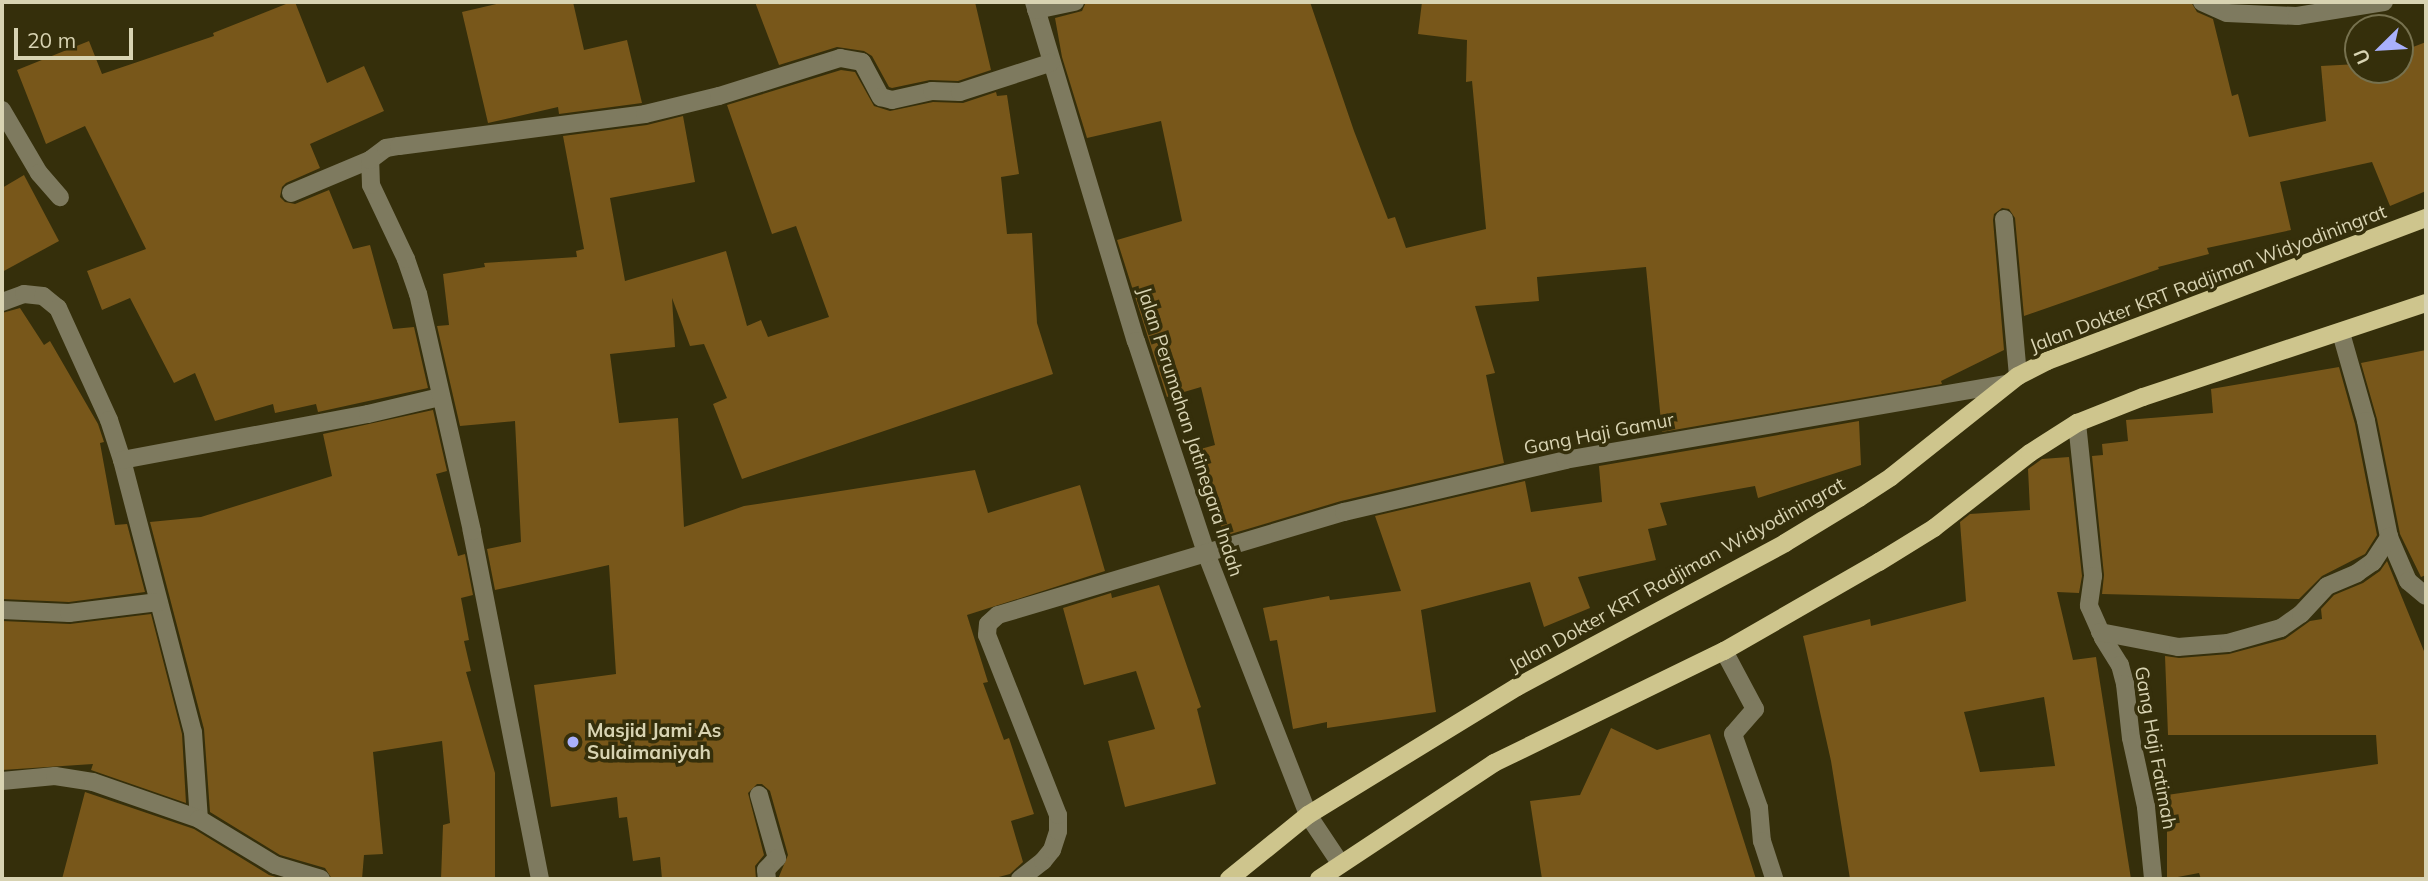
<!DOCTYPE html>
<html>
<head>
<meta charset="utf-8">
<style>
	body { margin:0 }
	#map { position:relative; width:2428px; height:881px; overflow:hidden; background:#352f0b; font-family:Mulish,sans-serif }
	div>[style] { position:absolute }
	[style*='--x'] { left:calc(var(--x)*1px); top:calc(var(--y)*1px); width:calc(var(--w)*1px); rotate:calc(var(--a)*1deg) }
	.building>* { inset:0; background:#78571a }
	.minor>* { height:18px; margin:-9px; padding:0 9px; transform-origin:9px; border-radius:9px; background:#7e7a5f }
	.major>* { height:18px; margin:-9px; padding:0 9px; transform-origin:9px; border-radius:9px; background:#cec58d }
	.dots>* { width:19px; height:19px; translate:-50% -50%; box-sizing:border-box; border:4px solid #352f0b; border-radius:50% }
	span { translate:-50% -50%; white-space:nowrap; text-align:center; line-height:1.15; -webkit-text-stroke:7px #352f0b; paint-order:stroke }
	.street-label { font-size:19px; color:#d8d3b2 }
	.poi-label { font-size:19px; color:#d8d3b2; font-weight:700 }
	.left { translate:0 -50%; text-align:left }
	.frame { position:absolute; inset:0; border:4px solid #d8d3b2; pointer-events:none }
	.north { position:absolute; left:2344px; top:14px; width:70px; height:70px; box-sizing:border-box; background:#352f0b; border:2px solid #76714e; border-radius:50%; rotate:246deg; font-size:19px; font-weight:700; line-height:28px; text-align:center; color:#d8d3b2 }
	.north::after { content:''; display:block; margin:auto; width:24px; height:32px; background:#a9b0fc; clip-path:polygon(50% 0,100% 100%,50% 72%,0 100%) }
	.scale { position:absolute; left:14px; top:28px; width:119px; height:32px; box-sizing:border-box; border:4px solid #d8d3b2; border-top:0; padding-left:9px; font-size:21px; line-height:24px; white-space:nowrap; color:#d8d3b2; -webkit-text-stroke:5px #352f0b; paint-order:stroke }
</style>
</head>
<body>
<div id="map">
	<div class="building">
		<i style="clip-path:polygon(291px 2px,295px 2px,327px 83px,364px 66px,384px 111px,310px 144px,320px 168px,286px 183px,282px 187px,280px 197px,285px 202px,295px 204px,329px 190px,353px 249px,370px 245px,393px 329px,414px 327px,428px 388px,318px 412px,316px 404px,275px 413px,273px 404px,215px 421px,195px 373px,174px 383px,130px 298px,102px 310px,87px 271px,146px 249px,85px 126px,46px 144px,17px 70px,89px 41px,102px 74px,214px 36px,213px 33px)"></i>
		<i style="clip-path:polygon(505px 2px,573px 2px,584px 50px,627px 40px,642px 103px,559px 114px,558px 107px,488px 123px,462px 12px)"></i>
		<i style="clip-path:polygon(755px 2px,975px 2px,991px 70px,958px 81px,930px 80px,892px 88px,889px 87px,872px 56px,864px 51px,837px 47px,779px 65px)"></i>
		<i style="clip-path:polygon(1086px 2px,1310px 2px,1354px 131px,1388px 219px,1395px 217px,1406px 248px,1486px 229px,1472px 81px,1466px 82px,1467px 40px,1418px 34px,1422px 2px,2191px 2px,2197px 12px,2213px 19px,2232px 96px,2238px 94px,2249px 137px,2326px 121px,2321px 66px,2358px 64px,2358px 70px,2400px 70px,2400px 52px,2426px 42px,2426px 191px,2390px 206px,2372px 162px,2280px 182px,2291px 230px,2207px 248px,2209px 254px,2158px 267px,2159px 269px,2024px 316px,2015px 218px,2009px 209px,2002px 208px,1994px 214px,1993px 220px,2004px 350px,1941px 381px,1942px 384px,1662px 432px,1646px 267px,1537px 277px,1539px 301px,1475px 306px,1495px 373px,1486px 375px,1504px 463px,1341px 501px,1224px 536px,1197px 450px,1215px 445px,1201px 387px,1167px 397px,1117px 240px,1182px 221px,1161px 121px,1087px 138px,1062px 57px,1055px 18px,1082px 11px)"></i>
		<i style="clip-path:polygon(841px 70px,855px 72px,874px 106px,890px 111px,933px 102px,963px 103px,996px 92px,997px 96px,1007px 95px,1019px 174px,1001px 177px,1007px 234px,1032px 233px,1037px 323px,1053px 374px,742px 479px,713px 404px,727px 398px,704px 344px,690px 346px,672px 298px,675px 347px,610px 354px,619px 423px,678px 418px,684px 527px,744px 506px,975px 470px,988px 513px,1080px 485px,1105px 571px,967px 615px,988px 682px,983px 683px,1004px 740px,1009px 738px,1034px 814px,1011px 821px,1023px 862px,1010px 874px,991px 879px,778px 879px,788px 855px,770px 791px,762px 784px,757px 784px,748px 793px,764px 855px,755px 866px,756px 879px,662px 879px,660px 857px,633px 861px,627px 817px,619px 818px,617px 797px,551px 807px,534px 685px,616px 674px,609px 565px,495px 590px,487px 549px,521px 542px,515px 421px,460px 426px,437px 326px,449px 325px,443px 274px,485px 267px,484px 263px,577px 257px,576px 251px,584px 249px,563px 136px,647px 125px,683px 116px,695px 182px,610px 198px,625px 281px,726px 251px,747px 326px,761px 320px,768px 337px,829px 317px,796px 226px,772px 234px,727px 105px)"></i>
		<i style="clip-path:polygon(24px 175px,59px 241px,2px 272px,2px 188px)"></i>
		<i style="clip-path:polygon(20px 308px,44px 345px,50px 341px,98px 424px,104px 442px,100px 443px,115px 525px,127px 524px,145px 592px,69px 602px,2px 599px,2px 313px)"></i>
		<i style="clip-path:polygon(2426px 350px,2426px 575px,2421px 577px,2400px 534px,2377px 419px,2361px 363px)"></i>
		<i style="clip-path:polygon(2339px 367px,2355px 424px,2377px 535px,2365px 554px,2322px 576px,2299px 599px,2102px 594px,2104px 575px,2092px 456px,2103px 455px,2102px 444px,2128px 441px,2126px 420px,2213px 413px,2211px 389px)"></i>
		<i style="clip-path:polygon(433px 410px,447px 471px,436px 474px,458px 556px,465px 554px,473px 595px,461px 598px,469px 640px,464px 641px,471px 671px,466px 672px,495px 773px,495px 879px,441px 879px,443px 825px,450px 823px,442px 741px,373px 752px,383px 854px,364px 855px,362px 879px,332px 879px,325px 868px,280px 855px,210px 812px,204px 729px,150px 522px,201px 517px,332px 476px,323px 434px)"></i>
		<i style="clip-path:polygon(1859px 421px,1861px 465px,1758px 498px,1755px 486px,1660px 503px,1667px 525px,1648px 529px,1656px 560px,1578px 577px,1590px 608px,1544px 627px,1530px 582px,1421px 610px,1436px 712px,1327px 728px,1327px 722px,1293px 729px,1277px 640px,1270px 641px,1263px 608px,1329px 596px,1330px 600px,1401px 591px,1375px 516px,1525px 481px,1531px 512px,1602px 502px,1599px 466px)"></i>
		<i style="clip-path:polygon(evenodd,2069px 457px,2082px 576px,2079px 593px,2057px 592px,2073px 660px,2096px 657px,2131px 879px,1850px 879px,1831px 761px,1803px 636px,1870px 619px,1871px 626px,1966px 601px,1960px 522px,1970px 514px,2030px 510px,2028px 469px,2042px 459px,2069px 457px,2044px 697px,2055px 766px,1980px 772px,1964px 712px,2044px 697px)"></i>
		<i style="clip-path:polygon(2387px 561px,2426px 656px,2426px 879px,2201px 879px,2199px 873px,2167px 879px,2167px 795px,2378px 764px,2376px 735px,2168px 735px,2165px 656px,2179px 658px,2229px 654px,2285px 639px,2310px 621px,2322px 619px,2321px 609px,2334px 595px,2363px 583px,2380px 571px)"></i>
		<i style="clip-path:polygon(1159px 585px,1201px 707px,1197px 709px,1216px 784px,1125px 807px,1108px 741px,1155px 729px,1136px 671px,1084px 685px,1063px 608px,1111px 593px,1112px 598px)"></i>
		<i style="clip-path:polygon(151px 614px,182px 734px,186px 803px,91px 770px,93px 764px,2px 770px,2px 621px,70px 624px)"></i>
		<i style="clip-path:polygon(1611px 728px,1657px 750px,1710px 734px,1756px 879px,1542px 879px,1530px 801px,1580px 795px)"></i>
		<i style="clip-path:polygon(85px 792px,194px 829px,269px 875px,283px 879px,62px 879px)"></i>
	</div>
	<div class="minor">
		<i style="--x:1034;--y:2;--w:354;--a:73.3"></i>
		<i style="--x:1136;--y:341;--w:223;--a:71.7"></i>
		<i style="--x:1206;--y:553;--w:281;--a:68.7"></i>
		<i style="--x:1308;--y:815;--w:58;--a:56.3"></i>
		<i style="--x:2202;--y:2;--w:27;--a:24"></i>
		<i style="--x:2227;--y:13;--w:70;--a:2.5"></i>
		<i style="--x:2297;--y:16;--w:88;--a:-9.1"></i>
		<i style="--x:1036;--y:10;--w:40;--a:-12"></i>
		<i style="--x:2;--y:110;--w:73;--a:59.6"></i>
		<i style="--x:39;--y:173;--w:32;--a:49"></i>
		<i style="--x:291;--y:193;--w:86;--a:-22.7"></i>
		<i style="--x:2004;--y:219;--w:158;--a:84.9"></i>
		<i style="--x:2;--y:302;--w:23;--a:-20"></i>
		<i style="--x:24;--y:294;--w:19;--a:6"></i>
		<i style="--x:43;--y:296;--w:19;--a:39"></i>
		<i style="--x:58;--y:308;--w:123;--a:65.5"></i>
		<i style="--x:109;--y:420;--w:42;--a:72"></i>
		<i style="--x:122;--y:460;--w:281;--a:75.4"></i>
		<i style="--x:193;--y:732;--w:87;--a:86.1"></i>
		<i style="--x:2341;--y:333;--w:91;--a:74.1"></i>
		<i style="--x:2366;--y:421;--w:118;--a:78.8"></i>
		<i style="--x:2389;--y:537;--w:48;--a:66.6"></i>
		<i style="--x:2408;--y:581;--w:23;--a:40"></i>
		<i style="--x:2077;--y:423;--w:154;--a:84"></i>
		<i style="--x:2093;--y:576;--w:30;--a:98"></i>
		<i style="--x:2089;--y:606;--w:35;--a:66"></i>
		<i style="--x:2103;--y:638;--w:32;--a:58"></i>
		<i style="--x:2120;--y:665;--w:20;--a:75"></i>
		<i style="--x:2125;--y:684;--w:54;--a:83.7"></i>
		<i style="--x:2131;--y:738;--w:71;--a:77.7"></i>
		<i style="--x:2146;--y:807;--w:72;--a:84.4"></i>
		<i style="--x:122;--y:460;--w:250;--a:-10.6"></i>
		<i style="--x:368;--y:414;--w:74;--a:-13.3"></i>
		<i style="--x:2;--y:610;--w:67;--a:2.6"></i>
		<i style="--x:69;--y:613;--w:90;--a:-7"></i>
		<i style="--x:2100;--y:632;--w:79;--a:10.9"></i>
		<i style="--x:2178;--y:647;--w:50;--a:-4.6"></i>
		<i style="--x:2228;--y:643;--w:55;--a:-15.8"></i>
		<i style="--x:2281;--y:628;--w:24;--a:-35"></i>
		<i style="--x:2301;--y:614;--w:38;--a:-47"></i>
		<i style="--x:2327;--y:586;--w:33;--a:-23"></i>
		<i style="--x:2357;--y:573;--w:19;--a:-35"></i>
		<i style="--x:2373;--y:562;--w:30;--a:-57"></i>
		<i style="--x:1724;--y:651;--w:66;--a:61.9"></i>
		<i style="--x:1755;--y:709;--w:33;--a:131"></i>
		<i style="--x:1733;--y:734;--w:78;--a:70.6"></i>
		<i style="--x:1759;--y:808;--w:33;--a:85"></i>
		<i style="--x:1762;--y:841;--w:40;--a:72"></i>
		<i style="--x:2;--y:781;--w:53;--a:-5.4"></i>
		<i style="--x:55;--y:776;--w:38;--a:9"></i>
		<i style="--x:93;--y:782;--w:112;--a:19.2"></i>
		<i style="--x:199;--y:819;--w:89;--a:31.2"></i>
		<i style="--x:275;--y:865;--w:48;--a:16.9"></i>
		<i style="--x:759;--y:795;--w:66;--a:74.1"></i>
		<i style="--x:777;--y:858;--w:16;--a:133"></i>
		<i style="--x:766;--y:870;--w:9;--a:84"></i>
		<i style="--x:540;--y:879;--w:355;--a:-101.1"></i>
		<i style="--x:472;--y:531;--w:243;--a:-102.8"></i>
		<i style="--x:418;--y:294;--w:37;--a:-109"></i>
		<i style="--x:406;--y:259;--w:82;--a:-115.3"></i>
		<i style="--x:371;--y:185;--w:25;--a:-92"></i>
		<i style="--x:370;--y:160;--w:20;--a:-37"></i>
		<i style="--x:386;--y:148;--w:13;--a:-9"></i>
		<i style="--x:399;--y:146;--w:248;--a:-7.4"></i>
		<i style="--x:645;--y:114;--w:76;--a:-13.7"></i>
		<i style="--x:719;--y:96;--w:127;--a:-17.4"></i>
		<i style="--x:840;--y:58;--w:22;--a:10"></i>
		<i style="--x:862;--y:62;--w:40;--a:62"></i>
		<i style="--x:881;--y:97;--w:11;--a:15"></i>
		<i style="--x:892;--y:100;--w:41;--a:-12.7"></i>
		<i style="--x:932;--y:91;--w:28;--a:2"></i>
		<i style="--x:960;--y:92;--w:95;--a:-17.9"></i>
		<i style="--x:1020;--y:879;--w:29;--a:-38"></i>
		<i style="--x:1043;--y:861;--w:14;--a:-51"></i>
		<i style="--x:1052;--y:850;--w:20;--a:-72"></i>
		<i style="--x:1058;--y:831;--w:16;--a:-90"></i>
		<i style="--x:1058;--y:815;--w:193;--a:-111.5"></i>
		<i style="--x:987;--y:635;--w:11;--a:-85"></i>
		<i style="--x:988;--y:624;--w:13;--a:-42"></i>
		<i style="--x:998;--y:615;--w:361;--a:-16.6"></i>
		<i style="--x:1344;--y:512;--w:227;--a:-13.2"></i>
		<i style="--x:1565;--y:460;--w:448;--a:-9.8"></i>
	</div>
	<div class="major">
		<i style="--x:1229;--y:879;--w:102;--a:-39"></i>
		<i style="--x:1308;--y:815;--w:245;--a:-31.5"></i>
		<i style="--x:1517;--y:687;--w:304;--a:-28.2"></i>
		<i style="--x:1785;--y:543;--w:87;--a:-31.3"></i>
		<i style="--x:1859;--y:498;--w:38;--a:-33"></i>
		<i style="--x:1891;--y:477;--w:162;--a:-38.5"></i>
		<i style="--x:2018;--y:376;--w:33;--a:-27"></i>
		<i style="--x:2047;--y:361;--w:405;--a:-20.7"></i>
		<i style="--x:1319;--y:879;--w:210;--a:-33.5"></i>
		<i style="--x:1494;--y:763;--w:256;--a:-26"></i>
		<i style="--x:1724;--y:651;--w:179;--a:-29.9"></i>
		<i style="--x:1879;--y:562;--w:65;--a:-31.7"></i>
		<i style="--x:1934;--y:528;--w:122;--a:-38"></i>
		<i style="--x:2030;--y:453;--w:56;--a:-32.6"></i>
		<i style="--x:2077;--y:423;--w:71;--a:-21.5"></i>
		<i style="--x:2143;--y:397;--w:298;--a:-18.4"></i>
	</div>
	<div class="dots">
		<i style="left:573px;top:742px;background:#a9b0fc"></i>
	</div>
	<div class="street-label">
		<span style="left:2208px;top:279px;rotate:-21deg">Jalan Dokter KRT Radjiman Widyodiningrat</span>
		<span style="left:1190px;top:432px;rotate:72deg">Jalan Perumahan Jatinegara Indah</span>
		<span style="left:1599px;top:434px;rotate:-11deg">Gang Haji Gamur</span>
		<span style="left:1677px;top:575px;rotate:-29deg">Jalan Dokter KRT Radjiman Widyodiningrat</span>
		<span style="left:2155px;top:748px;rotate:80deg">Gang Haji Fatimah</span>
	</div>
	<div class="poi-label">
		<span class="left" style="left:587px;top:742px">Masjid Jami As<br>Sulaimaniyah</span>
	</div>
	<div class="frame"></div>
	<div class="north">U</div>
	<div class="scale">20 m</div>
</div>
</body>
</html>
